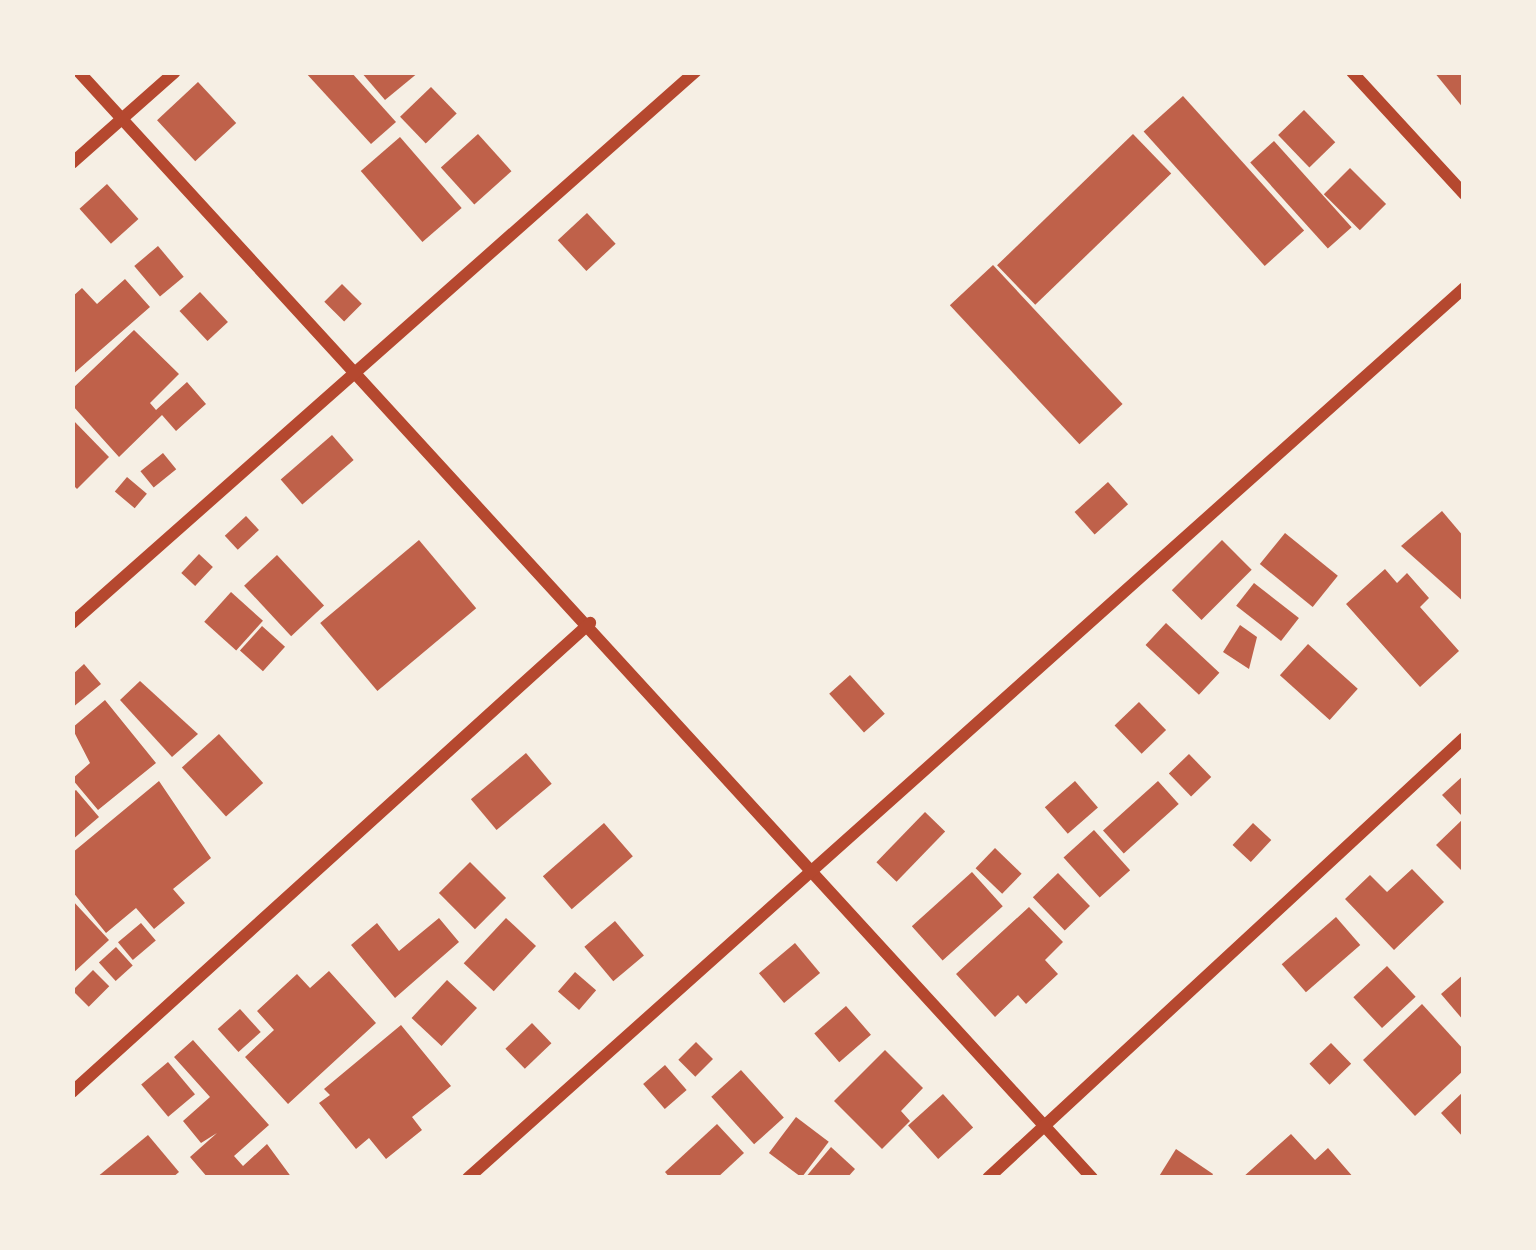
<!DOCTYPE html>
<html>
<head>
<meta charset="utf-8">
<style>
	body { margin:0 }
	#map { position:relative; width:1536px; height:1250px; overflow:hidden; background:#f6efe4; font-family:Figtree,sans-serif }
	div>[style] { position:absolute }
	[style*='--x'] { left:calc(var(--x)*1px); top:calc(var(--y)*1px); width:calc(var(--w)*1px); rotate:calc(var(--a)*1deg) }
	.building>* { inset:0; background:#bf614a; transform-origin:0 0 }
	.minor>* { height:12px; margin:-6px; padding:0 6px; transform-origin:6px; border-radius:6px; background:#b5482f }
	span { translate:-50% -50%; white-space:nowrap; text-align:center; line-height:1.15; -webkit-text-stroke:9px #f6efe4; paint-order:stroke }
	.frame { position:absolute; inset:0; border:75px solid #f6efe4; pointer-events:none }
</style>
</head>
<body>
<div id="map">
	<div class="building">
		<i style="clip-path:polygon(305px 72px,351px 72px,396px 122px,371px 144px)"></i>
		<i style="clip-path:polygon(361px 72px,419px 72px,385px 100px)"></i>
		<i style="clip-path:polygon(1434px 72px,1464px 72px,1464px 109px)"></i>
		<i style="left:198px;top:82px;width:56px;height:56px;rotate:47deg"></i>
		<i style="left:431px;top:87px;width:37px;height:43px;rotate:46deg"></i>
		<i style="left:1183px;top:96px;width:181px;height:53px;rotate:48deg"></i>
		<i style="left:1304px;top:110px;width:45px;height:36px;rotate:46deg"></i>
		<i style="left:478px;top:134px;width:50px;height:50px;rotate:48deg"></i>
		<i style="left:1133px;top:134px;width:55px;height:189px;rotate:46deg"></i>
		<i style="left:400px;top:137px;width:94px;height:52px;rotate:49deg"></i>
		<i style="left:1274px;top:141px;width:116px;height:32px;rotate:48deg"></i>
		<i style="left:1350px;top:168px;width:51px;height:37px;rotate:45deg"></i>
		<i style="left:107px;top:184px;width:47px;height:37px;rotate:48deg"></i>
		<i style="left:587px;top:213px;width:42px;height:40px;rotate:47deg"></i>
		<i style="left:158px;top:246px;width:40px;height:31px;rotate:50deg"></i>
		<i style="left:993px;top:265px;width:190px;height:59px;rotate:47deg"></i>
		<i style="clip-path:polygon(125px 279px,150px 307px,72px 375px,72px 297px,82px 288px,97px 304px)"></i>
		<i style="left:342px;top:284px;width:28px;height:25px;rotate:45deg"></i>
		<i style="left:200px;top:292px;width:41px;height:28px;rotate:47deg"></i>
		<i style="clip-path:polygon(134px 330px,179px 374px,150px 403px,156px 410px,187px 382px,206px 404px,176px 431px,162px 415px,119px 457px,73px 406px,72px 389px)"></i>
		<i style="clip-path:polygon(72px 419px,109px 457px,77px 489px,72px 484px)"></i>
		<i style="left:332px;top:435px;width:33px;height:68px;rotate:49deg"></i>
		<i style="left:163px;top:453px;width:21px;height:29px;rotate:51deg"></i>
		<i style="left:127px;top:477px;width:26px;height:19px;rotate:40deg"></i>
		<i style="left:1108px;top:482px;width:30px;height:45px;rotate:48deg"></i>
		<i style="clip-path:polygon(1442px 511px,1464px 537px,1464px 602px,1401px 546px)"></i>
		<i style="left:246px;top:516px;width:19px;height:29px;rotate:47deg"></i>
		<i style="left:1285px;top:533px;width:68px;height:40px;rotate:39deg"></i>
		<i style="left:419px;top:540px;width:89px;height:129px;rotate:50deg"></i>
		<i style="left:1222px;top:540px;width:42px;height:71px;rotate:45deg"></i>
		<i style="left:199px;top:554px;width:19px;height:26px;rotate:43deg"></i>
		<i style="left:277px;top:555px;width:69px;height:45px;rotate:47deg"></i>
		<i style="clip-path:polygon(1385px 569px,1397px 583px,1407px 573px,1429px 598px,1420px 607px,1459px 651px,1420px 687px,1346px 604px)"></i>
		<i style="left:1254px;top:583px;width:57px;height:29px;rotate:38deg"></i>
		<i style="left:231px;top:592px;width:43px;height:40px;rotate:42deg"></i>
		<i style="left:1166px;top:623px;width:73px;height:30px;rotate:43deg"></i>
		<i style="clip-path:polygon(1240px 625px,1257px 637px,1249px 669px,1223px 652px)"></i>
		<i style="left:262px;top:626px;width:31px;height:33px;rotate:42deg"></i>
		<i style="left:1308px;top:644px;width:67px;height:42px;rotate:42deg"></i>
		<i style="clip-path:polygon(84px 664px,101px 684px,72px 708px,72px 675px)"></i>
		<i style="left:850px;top:675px;width:52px;height:28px;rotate:48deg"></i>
		<i style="clip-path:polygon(140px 681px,198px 734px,172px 757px,120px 700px)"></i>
		<i style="clip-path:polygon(105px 700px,156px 763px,98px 810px,72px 779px,90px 763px,72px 728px)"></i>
		<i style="left:1139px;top:702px;width:39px;height:34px;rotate:46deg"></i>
		<i style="left:219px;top:734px;width:66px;height:50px;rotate:48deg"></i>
		<i style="left:526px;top:753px;width:40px;height:72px;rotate:50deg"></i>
		<i style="left:1189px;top:754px;width:32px;height:28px;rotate:46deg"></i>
		<i style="clip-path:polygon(1464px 775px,1464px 814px,1462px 816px,1442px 795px)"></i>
		<i style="clip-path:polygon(159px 781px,211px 858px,173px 889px,185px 903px,154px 929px,136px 908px,106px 933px,72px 891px,72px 853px)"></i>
		<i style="left:1075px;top:781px;width:35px;height:40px;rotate:49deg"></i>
		<i style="left:1158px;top:781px;width:31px;height:74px;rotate:48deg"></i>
		<i style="clip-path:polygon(76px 790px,99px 817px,72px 840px,72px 793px)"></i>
		<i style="left:925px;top:812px;width:28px;height:70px;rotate:44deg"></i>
		<i style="clip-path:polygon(1464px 818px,1464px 873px,1436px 845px)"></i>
		<i style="left:604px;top:823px;width:44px;height:81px;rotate:49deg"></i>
		<i style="left:1253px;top:823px;width:25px;height:30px;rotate:43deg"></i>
		<i style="left:1094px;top:830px;width:54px;height:41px;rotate:48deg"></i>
		<i style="left:995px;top:848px;width:37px;height:28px;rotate:44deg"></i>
		<i style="left:470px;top:862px;width:51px;height:44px;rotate:45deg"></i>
		<i style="clip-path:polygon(1412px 869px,1444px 902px,1394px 950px,1345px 899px,1370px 875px,1387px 892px)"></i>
		<i style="left:972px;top:872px;width:46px;height:81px;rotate:48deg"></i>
		<i style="left:1058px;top:873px;width:46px;height:35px;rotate:46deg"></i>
		<i style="clip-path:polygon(72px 900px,109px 940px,72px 974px)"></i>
		<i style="clip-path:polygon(1029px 907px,1063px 942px,1045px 960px,1058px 974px,1026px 1004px,1018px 995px,995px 1017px,956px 974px)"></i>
		<i style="left:1336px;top:917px;width:37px;height:72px;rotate:49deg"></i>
		<i style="clip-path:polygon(439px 918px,459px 942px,395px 998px,351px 945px,377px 923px,399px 951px)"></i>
		<i style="left:506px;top:918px;width:41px;height:62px;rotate:43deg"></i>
		<i style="left:615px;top:921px;width:45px;height:40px;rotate:50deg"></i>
		<i style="left:141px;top:923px;width:23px;height:30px;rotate:50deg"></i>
		<i style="left:795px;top:943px;width:39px;height:47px;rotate:50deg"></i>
		<i style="left:116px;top:947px;width:25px;height:23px;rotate:48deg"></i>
		<i style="left:1387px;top:966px;width:42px;height:46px;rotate:47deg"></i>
		<i style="left:93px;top:970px;width:23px;height:29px;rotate:45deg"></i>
		<i style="clip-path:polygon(329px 971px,376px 1023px,288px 1104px,245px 1057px,274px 1030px,257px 1011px,297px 974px,310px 988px)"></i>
		<i style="left:575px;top:972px;width:28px;height:26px;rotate:41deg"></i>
		<i style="clip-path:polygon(1464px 974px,1464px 1021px,1441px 994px)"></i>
		<i style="left:447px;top:980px;width:41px;height:52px;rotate:43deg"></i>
		<i style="clip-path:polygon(1422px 1004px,1464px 1050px,1464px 1070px,1415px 1116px,1363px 1060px)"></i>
		<i style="left:846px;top:1006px;width:38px;height:42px;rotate:49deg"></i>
		<i style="left:240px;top:1009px;width:31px;height:30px;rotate:48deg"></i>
		<i style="left:532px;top:1023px;width:28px;height:37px;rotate:46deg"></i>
		<i style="clip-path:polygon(401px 1025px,451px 1086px,412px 1117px,422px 1130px,386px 1159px,369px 1138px,356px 1149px,319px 1103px,330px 1095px,324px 1089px)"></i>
		<i style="clip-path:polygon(193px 1040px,269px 1125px,234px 1156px,243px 1166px,267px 1144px,292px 1178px,208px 1178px,190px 1157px,217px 1133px,201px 1143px,183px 1121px,210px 1097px,174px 1057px)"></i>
		<i style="left:696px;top:1042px;width:24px;height:25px;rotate:45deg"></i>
		<i style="left:1331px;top:1043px;width:29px;height:30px;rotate:46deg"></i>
		<i style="clip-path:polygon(885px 1050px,923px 1088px,901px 1111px,910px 1121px,882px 1149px,834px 1101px)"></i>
		<i style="left:168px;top:1062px;width:42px;height:35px;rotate:50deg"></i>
		<i style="left:665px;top:1065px;width:33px;height:29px;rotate:49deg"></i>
		<i style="left:741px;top:1070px;width:64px;height:40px;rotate:48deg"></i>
		<i style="clip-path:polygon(1464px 1091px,1464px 1138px,1441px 1113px)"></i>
		<i style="left:943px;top:1094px;width:45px;height:47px;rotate:48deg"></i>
		<i style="left:796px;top:1117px;width:41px;height:45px;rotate:37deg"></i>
		<i style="clip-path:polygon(717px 1124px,744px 1153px,717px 1178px,670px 1178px,665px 1172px)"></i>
		<i style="clip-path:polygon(1291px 1134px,1315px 1160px,1328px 1148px,1354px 1178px,1242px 1178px)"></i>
		<i style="clip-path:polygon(148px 1135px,179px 1172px,172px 1178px,96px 1178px)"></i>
		<i style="clip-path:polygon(831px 1147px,855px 1169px,847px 1178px,805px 1178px)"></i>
		<i style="clip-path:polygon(1176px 1149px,1213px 1174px,1211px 1178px,1158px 1178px)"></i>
	</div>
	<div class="minor">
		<i style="--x:79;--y:72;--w:1500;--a:47.51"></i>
		<i style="--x:1352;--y:72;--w:166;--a:47.4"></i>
		<i style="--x:72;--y:163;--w:137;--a:-41.5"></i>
		<i style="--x:72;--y:623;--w:832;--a:-41.49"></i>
		<i style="--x:72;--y:1092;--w:699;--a:-42.16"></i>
		<i style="--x:468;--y:1178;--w:1336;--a:-41.78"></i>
		<i style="--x:988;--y:1178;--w:648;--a:-42.75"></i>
	</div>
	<div class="frame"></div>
</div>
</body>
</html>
